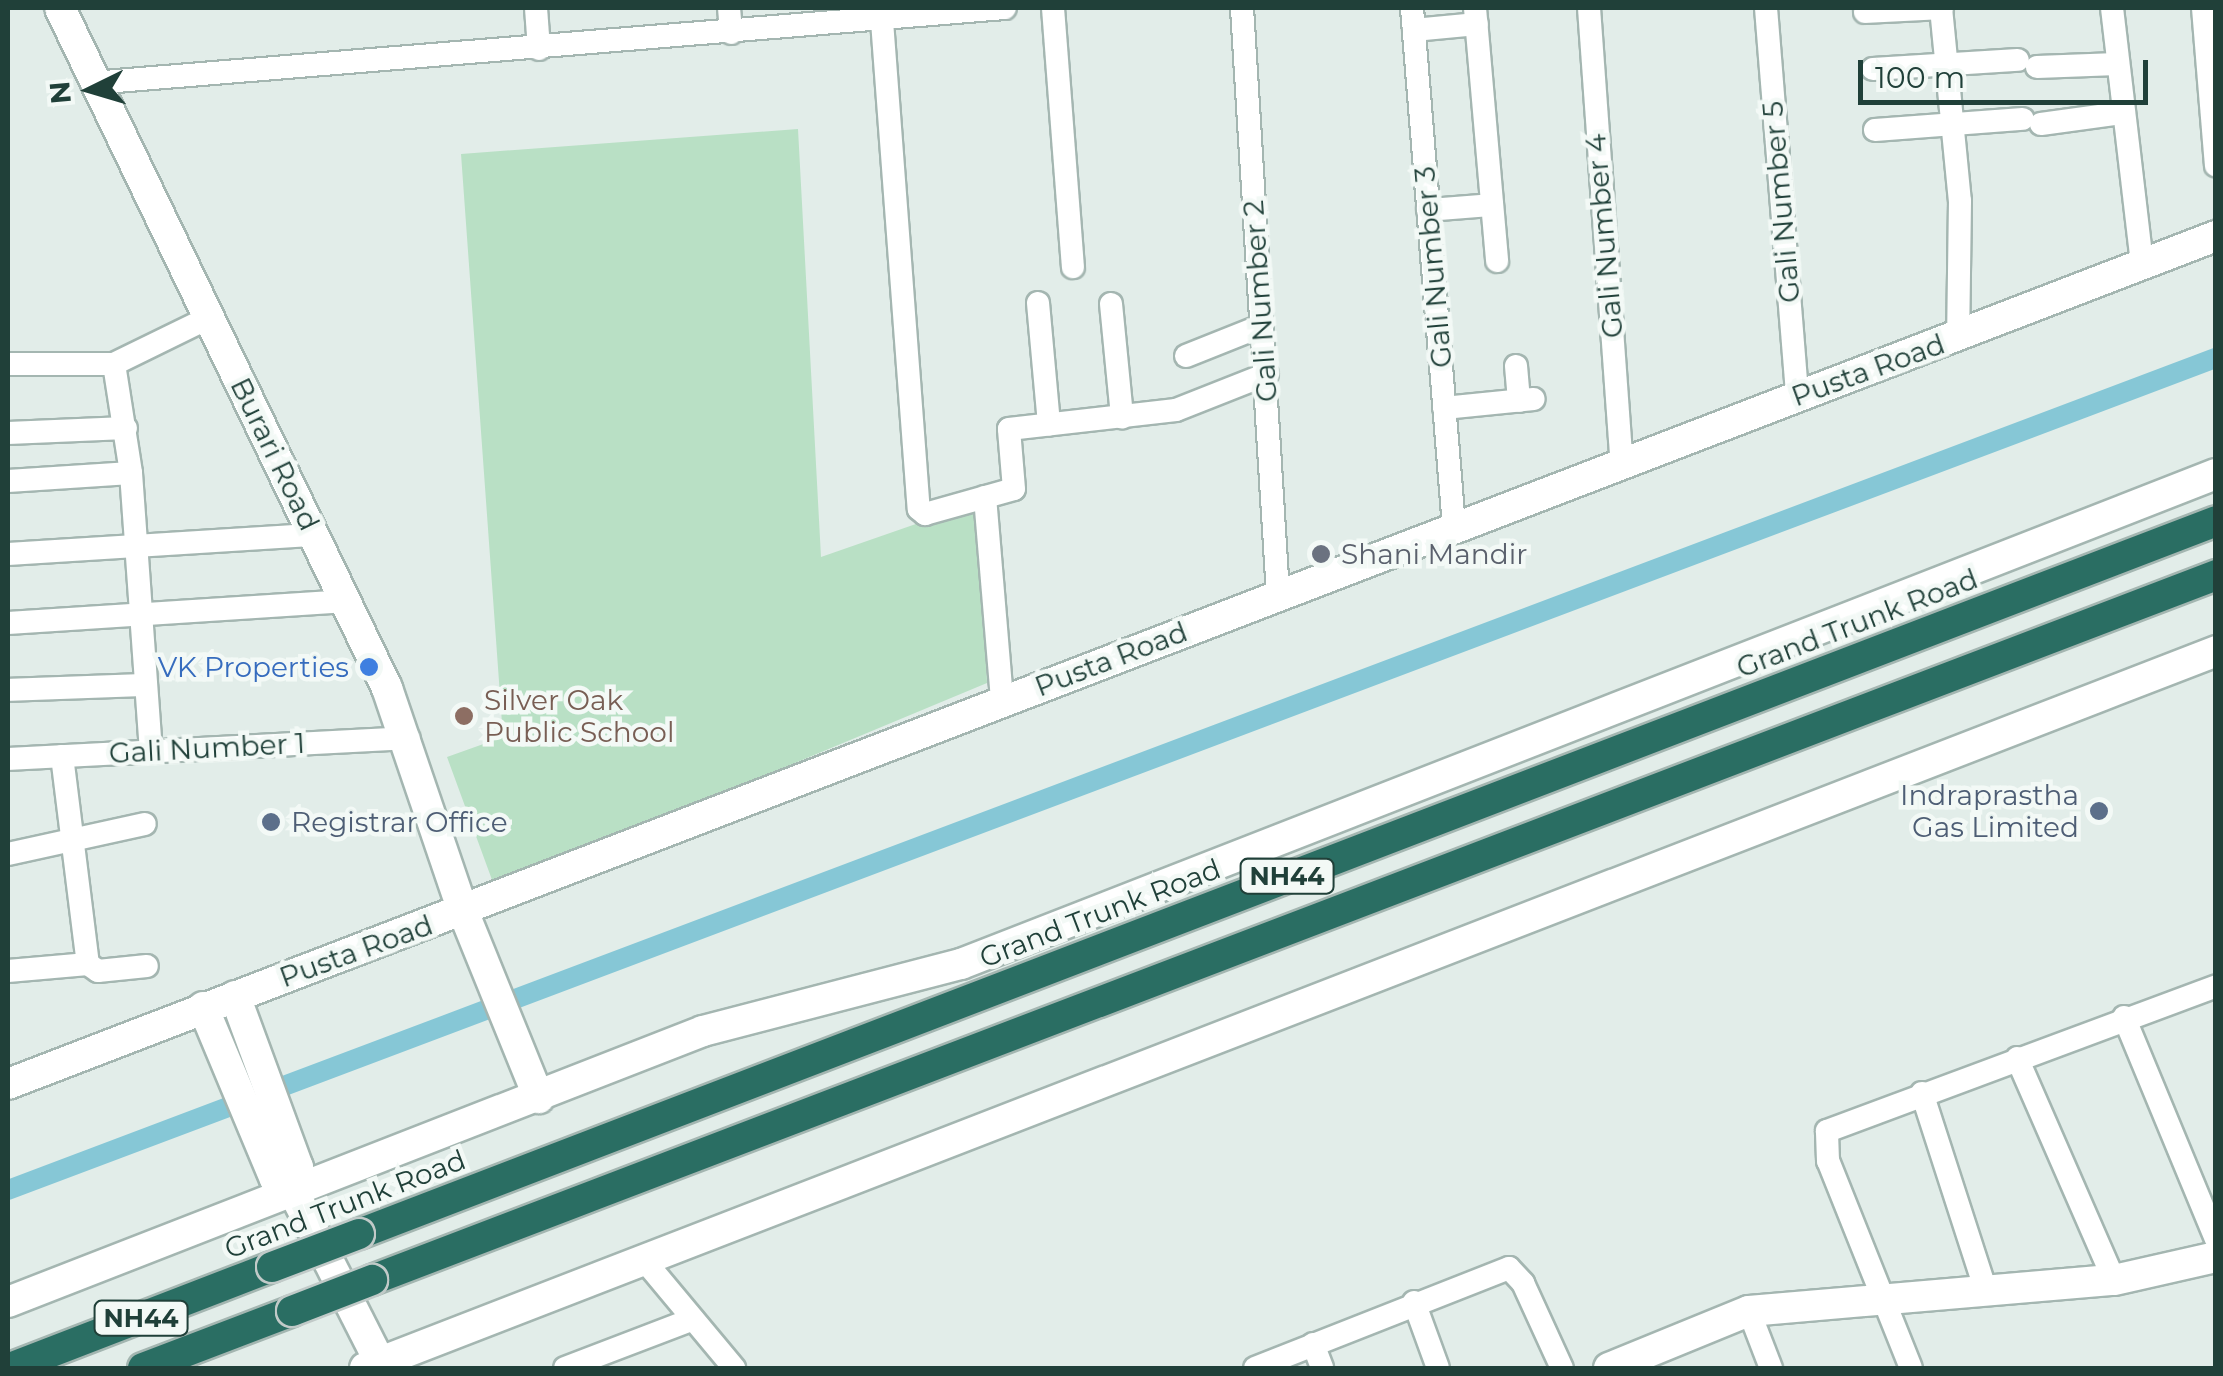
<!DOCTYPE html>
<html>
<head>
<meta charset="utf-8">
<style>
	body { margin:0 }
	#map { position:relative; width:2223px; height:1376px; overflow:hidden; background:#e2ede9; font-family:Montserrat,sans-serif }
	div>[style] { position:absolute }
	[style*='--x'] { left:calc(var(--x)*1px); top:calc(var(--y)*1px); width:calc(var(--w)*1px); rotate:calc(var(--a)*1deg) }
	.green>* { inset:0; background:#b9e0c5 }
	.canal>* { height:20px; margin:-10px; padding:0 10px; transform-origin:10px; border-radius:10px; background:#86c7d6 }
	.roads { filter:drop-shadow(2px 0 #a4b6b1) drop-shadow(-2px 0 #a4b6b1) drop-shadow(0 2px #a4b6b1) drop-shadow(0 -2px #a4b6b1) }
	.street>* { height:22px; margin:-11px; padding:0 11px; transform-origin:11px; border-radius:11px; background:#fff }
	.secondary>* { height:30px; margin:-15px; padding:0 15px; transform-origin:15px; border-radius:15px; background:#fff }
	.highway>* { height:30px; margin:-15px; padding:0 15px; transform-origin:15px; border-radius:15px; background:#2a6e63 }
	.bridges { filter:drop-shadow(2px 0 #c1cac8) drop-shadow(-2px 0 #c1cac8) drop-shadow(0 2px #c1cac8) drop-shadow(0 -2px #c1cac8) }
	.highway-bridge>* { height:30px; margin:-15px; padding:0 15px; transform-origin:15px; border-radius:15px; background:#2a6e63 }
	.dots>* { width:28px; height:28px; translate:-50% -50%; box-sizing:border-box; border:5px solid #f3f9f6; border-radius:50% }
	span { translate:-50% -50%; white-space:nowrap; text-align:center; line-height:1.15; -webkit-text-stroke:9px #f3f9f6; paint-order:stroke }
	.shield-label span { padding:2px 8px; background:#f3f9f6; border:2px solid; border-radius:8px; -webkit-text-stroke-width:0 }
	.shield-label { font-size:25px; color:#204039; font-weight:700 }
	.street-label { font-size:28px; color:#204039 }
	.worship-label { font-size:28px; color:#5b616d }
	.left { translate:0 -50%; text-align:left }
	.shop-label { font-size:28px; color:#366cbe }
	.right { translate:-100% -50%; text-align:right }
	.education-label { font-size:28px; color:#785e54 }
	.service-label { font-size:28px; color:#4e5e75 }
	.frame { position:absolute; inset:0; border:10px solid #204039; pointer-events:none }
	.north { position:absolute; left:40px; top:40px; width:100px; height:100px; -webkit-text-stroke:8px #f3f9f6; paint-order:stroke; rotate:265deg; font-size:28px; font-weight:700; line-height:40px; text-align:center; color:#204039 }
	.north::after { content:''; display:block; margin:auto; width:35px; height:45px; background:#204039; clip-path:polygon(50% 0,100% 100%,50% 72%,0 100%) }
	.scale { position:absolute; left:1858px; top:60px; width:290px; height:45px; box-sizing:border-box; border:5px solid #204039; border-top:0; padding-left:12px; font-size:30px; line-height:35px; white-space:nowrap; color:#204039; -webkit-text-stroke:8px #f3f9f6; paint-order:stroke }
</style>
</head>
<body>
<div id="map">
	<div class="green">
		<i style="clip-path:polygon(798px 129px,821px 557px,982px 501px,987px 683px,495px 888px,447px 757px,503px 737px,461px 154px)"></i>
	</div>
	<div class="canal">
		<i style="--x:8;--y:1190;--w:2360;--a:-20.65"></i>
	</div>
	<div class="roads">
		<div class="street">
			<i style="--x:536;--y:8;--w:41;--a:85.8"></i>
			<i style="--x:729;--y:8;--w:25;--a:85"></i>
			<i style="--x:1053;--y:8;--w:260;--a:85.6"></i>
			<i style="--x:1242;--y:8;--w:588;--a:86.49"></i>
			<i style="--x:1412;--y:8;--w:521;--a:85.37"></i>
			<i style="--x:1475;--y:8;--w:254;--a:85"></i>
			<i style="--x:1589;--y:8;--w:456;--a:85.9"></i>
			<i style="--x:1766;--y:8;--w:389;--a:85.4"></i>
			<i style="--x:1941;--y:8;--w:194;--a:84.4"></i>
			<i style="--x:1960;--y:201;--w:136;--a:90.8"></i>
			<i style="--x:2112;--y:8;--w:258;--a:83.3"></i>
			<i style="--x:2203;--y:8;--w:158;--a:85.3"></i>
			<i style="--x:1865;--y:12;--w:77;--a:-3"></i>
			<i style="--x:882;--y:21;--w:489;--a:85.7"></i>
			<i style="--x:919;--y:509;--w:8;--a:40"></i>
			<i style="--x:925;--y:514;--w:92;--a:-15.7"></i>
			<i style="--x:1014;--y:489;--w:60;--a:-94.8"></i>
			<i style="--x:1009;--y:429;--w:168;--a:-6.5"></i>
			<i style="--x:1176;--y:410;--w:98;--a:-21.6"></i>
			<i style="--x:1414;--y:30;--w:63;--a:-5.4"></i>
			<i style="--x:2037;--y:67;--w:80;--a:-2.1"></i>
			<i style="--x:1873;--y:69;--w:145;--a:-3.6"></i>
			<i style="--x:92;--y:83;--w:916;--a:-4.7"></i>
			<i style="--x:2041;--y:124;--w:81;--a:-7.8"></i>
			<i style="--x:1875;--y:130;--w:148;--a:-4.3"></i>
			<i style="--x:1428;--y:210;--w:64;--a:-4.5"></i>
			<i style="--x:1038;--y:303;--w:122;--a:84.8"></i>
			<i style="--x:1111;--y:304;--w:114;--a:84.4"></i>
			<i style="--x:1186;--y:356;--w:81;--a:-21.8"></i>
			<i style="--x:8;--y:364;--w:106;--a:0"></i>
			<i style="--x:114;--y:364;--w:105;--a:-26.1"></i>
			<i style="--x:114;--y:364;--w:110;--a:81.1"></i>
			<i style="--x:131;--y:473;--w:278;--a:85.9"></i>
			<i style="--x:1516;--y:366;--w:35;--a:85"></i>
			<i style="--x:1444;--y:408;--w:90;--a:-5.7"></i>
			<i style="--x:8;--y:433;--w:118;--a:-2.4"></i>
			<i style="--x:8;--y:481;--w:123;--a:-3.7"></i>
			<i style="--x:985;--y:497;--w:205;--a:85.2"></i>
			<i style="--x:8;--y:554;--w:307;--a:-3.6"></i>
			<i style="--x:8;--y:623;--w:340;--a:-3.7"></i>
			<i style="--x:8;--y:690;--w:138;--a:-2.1"></i>
			<i style="--x:62;--y:756;--w:210;--a:82.9"></i>
			<i style="--x:88;--y:964;--w:12;--a:35"></i>
			<i style="--x:98;--y:971;--w:49;--a:-5.8"></i>
			<i style="--x:8;--y:759;--w:401;--a:-3"></i>
			<i style="--x:8;--y:854;--w:140;--a:-12.4"></i>
			<i style="--x:8;--y:971;--w:80;--a:-5"></i>
			<i style="--x:2124;--y:1017;--w:240;--a:67.5"></i>
			<i style="--x:2017;--y:1058;--w:242;--a:66.4"></i>
			<i style="--x:1922;--y:1093;--w:208;--a:72.1"></i>
			<i style="--x:644;--y:1260;--w:141;--a:50.2"></i>
			<i style="--x:1414;--y:1302;--w:70;--a:70"></i>
			<i style="--x:1749;--y:1311;--w:61;--a:68.9"></i>
			<i style="--x:1313;--y:1344;--w:26;--a:69"></i>
			<i style="--x:565;--y:1368;--w:137;--a:-20.9"></i>
			<i style="--x:1255;--y:1368;--w:273;--a:-21.5"></i>
			<i style="--x:1509;--y:1268;--w:21;--a:47"></i>
			<i style="--x:1523;--y:1283;--w:94;--a:65.4"></i>
			<i style="--x:1911;--y:1368;--w:223;--a:-111.8"></i>
			<i style="--x:1828;--y:1161;--w:30;--a:-92"></i>
			<i style="--x:1827;--y:1131;--w:415;--a:-20.4"></i>
		</div>
		<div class="secondary">
			<i style="--x:60;--y:8;--w:755;--a:64.32"></i>
			<i style="--x:387;--y:688;--w:236;--a:71.2"></i>
			<i style="--x:463;--y:911;--w:202;--a:67.9"></i>
			<i style="--x:235;--y:996;--w:182;--a:69.8"></i>
			<i style="--x:298;--y:1167;--w:20;--a:114"></i>
			<i style="--x:203;--y:1007;--w:186;--a:67.3"></i>
			<i style="--x:275;--y:1179;--w:16;--a:22"></i>
			<i style="--x:290;--y:1185;--w:205;--a:63.1"></i>
			<i style="--x:8;--y:1084;--w:2365;--a:-21.01"></i>
			<i style="--x:8;--y:1302;--w:746;--a:-21.3"></i>
			<i style="--x:703;--y:1031;--w:267;--a:-14.6"></i>
			<i style="--x:961;--y:964;--w:1347;--a:-21.33"></i>
			<i style="--x:365;--y:1368;--w:1985;--a:-21.17"></i>
			<i style="--x:1609;--y:1368;--w:151;--a:-22.2"></i>
			<i style="--x:1749;--y:1311;--w:366;--a:-4.9"></i>
			<i style="--x:2114;--y:1280;--w:105;--a:-12.7"></i>
		</div>
		<div class="highway">
			<i style="--x:359;--y:1234;--w:1989;--a:-21"></i>
			<i style="--x:372;--y:1280;--w:1974;--a:-20.92"></i>
			<i style="--x:10;--y:1368;--w:281;--a:-21.1"></i>
			<i style="--x:143;--y:1368;--w:160;--a:-20.9"></i>
		</div>
	</div>
	<div class="bridges">
		<div class="highway-bridge">
			<i style="--x:272;--y:1267;--w:93;--a:-20.8"></i>
			<i style="--x:292;--y:1311;--w:86;--a:-21.2"></i>
		</div>
	</div>
	<div class="dots">
		<i style="left:1321px;top:554px;background:#6b7280"></i>
		<i style="left:369px;top:667px;background:#3f7fe0"></i>
		<i style="left:464px;top:716px;background:#8d6e63"></i>
		<i style="left:2099px;top:811px;background:#5c6f8a"></i>
		<i style="left:271px;top:822px;background:#5c6f8a"></i>
	</div>
	<div class="shield-label">
		<span style="left:1287px;top:876px">NH44</span>
		<span style="left:141px;top:1318px">NH44</span>
	</div>
	<div class="street-label">
		<span style="left:1781px;top:202px;rotate:-95deg">Gali Number 5</span>
		<span style="left:1604px;top:236px;rotate:-95deg">Gali Number 4</span>
		<span style="left:1433px;top:267px;rotate:-95deg">Gali Number 3</span>
		<span style="left:1260px;top:301px;rotate:-94deg">Gali Number 2</span>
		<span style="left:1868px;top:370px;rotate:-20deg">Pusta Road</span>
		<span style="left:275px;top:454px;rotate:64deg">Burari Road</span>
		<span style="left:1857px;top:623px;rotate:-21deg">Grand Trunk Road</span>
		<span style="left:1111px;top:659px;rotate:-21deg">Pusta Road</span>
		<span style="left:207px;top:748px;rotate:-3deg">Gali Number 1</span>
		<span style="left:1100px;top:913px;rotate:-21deg">Grand Trunk Road</span>
		<span style="left:356px;top:951px;rotate:-20deg">Pusta Road</span>
		<span style="left:345px;top:1204px;rotate:-21deg">Grand Trunk Road</span>
	</div>
	<div class="worship-label">
		<span class="left" style="left:1341px;top:554px">Shani Mandir</span>
	</div>
	<div class="shop-label">
		<span class="right" style="left:349px;top:667px">VK Properties</span>
	</div>
	<div class="education-label">
		<span class="left" style="left:484px;top:716px">Silver Oak<br>Public School</span>
	</div>
	<div class="service-label">
		<span class="right" style="left:2079px;top:811px">Indraprastha<br>Gas Limited</span>
		<span class="left" style="left:291px;top:822px">Registrar Office</span>
	</div>
	<div class="frame"></div>
	<div class="north">N</div>
	<div class="scale">100 m</div>
</div>
</body>
</html>
